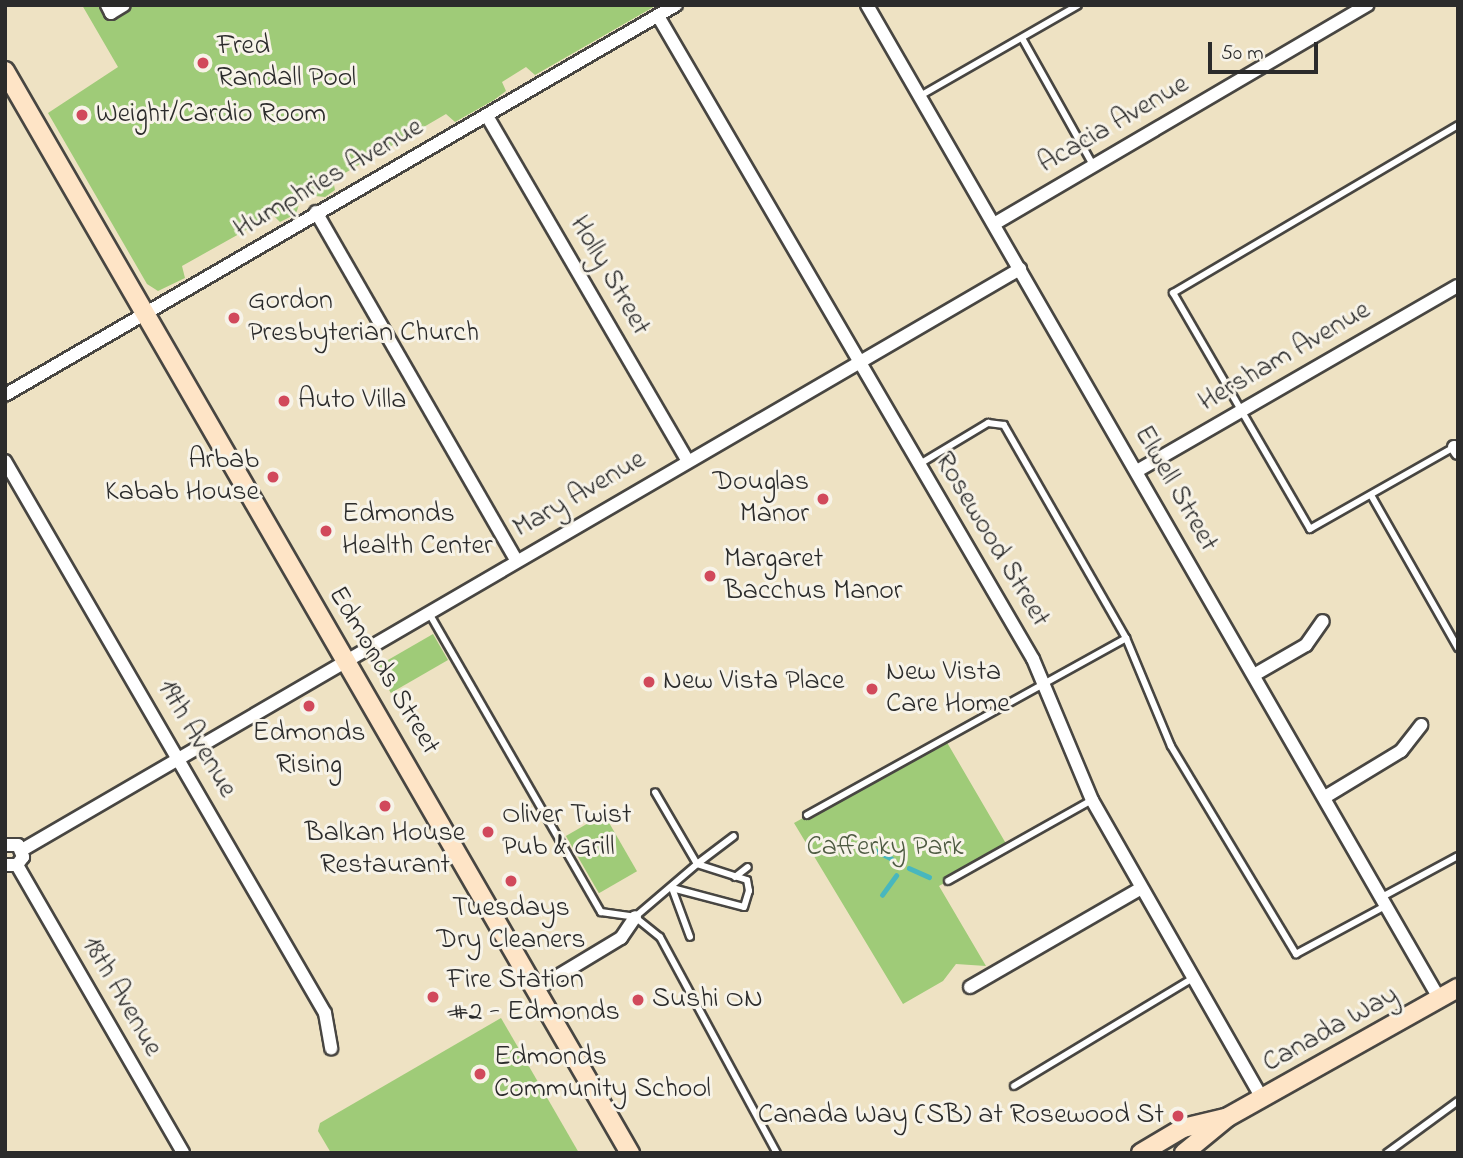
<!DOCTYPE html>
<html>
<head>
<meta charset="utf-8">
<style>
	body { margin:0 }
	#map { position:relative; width:1463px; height:1158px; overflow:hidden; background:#eee2c3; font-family:"Indie Flower",sans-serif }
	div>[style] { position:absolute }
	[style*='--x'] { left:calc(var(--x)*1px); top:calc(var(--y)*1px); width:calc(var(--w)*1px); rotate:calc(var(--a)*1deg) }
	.green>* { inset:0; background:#9fcb78; transform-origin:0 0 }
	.stream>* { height:4.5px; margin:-2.25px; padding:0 2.25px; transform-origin:2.25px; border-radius:2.25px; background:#48b7be }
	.roads { filter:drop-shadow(2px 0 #484642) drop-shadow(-2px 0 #484642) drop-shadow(0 2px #484642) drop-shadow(0 -2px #484642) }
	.lane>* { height:6px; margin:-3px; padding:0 3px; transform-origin:3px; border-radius:3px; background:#fff }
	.street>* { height:12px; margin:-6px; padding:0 6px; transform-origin:6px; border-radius:6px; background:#fff }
	.secondary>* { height:18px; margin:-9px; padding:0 9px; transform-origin:9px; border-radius:9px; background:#fee4c6 }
	.dots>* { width:19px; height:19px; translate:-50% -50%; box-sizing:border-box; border:4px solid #f7f3e8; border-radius:50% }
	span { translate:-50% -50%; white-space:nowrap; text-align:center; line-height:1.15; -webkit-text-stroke:6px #f7f3e8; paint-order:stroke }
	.poi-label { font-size:28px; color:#2b2b2b }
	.left { translate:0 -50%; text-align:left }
	.right { translate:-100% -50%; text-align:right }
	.street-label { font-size:28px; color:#2b2b2b }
	.park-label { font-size:28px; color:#4e5b42 }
	.frame { position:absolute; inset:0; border:7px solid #2b2b2b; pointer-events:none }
	.scale { position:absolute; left:1208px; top:42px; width:110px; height:32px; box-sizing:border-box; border:4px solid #2b2b2b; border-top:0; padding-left:9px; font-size:21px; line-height:24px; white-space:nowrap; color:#2b2b2b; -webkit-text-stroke:5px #f7f3e8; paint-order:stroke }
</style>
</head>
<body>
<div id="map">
	<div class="green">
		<i style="clip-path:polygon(82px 5px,657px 5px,535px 75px,526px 67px,502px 82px,506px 91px,494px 100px,455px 122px,446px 114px,333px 180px,335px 190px,325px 197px,315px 196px,307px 185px,295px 192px,300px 201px,296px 214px,280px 222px,273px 215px,182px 266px,185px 278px,158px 291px,147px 284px,48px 113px,118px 67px)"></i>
		<i style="left:433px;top:634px;width:30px;height:66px;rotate:60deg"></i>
		<i style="clip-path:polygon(945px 739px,1008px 847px,939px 886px,986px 966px,956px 964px,943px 981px,903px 1004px,794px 823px)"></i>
		<i style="left:604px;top:814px;width:66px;height:44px;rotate:60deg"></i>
		<i style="clip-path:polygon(501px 1018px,579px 1153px,331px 1153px,318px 1131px,320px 1123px)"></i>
	</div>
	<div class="stream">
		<i style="--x:867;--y:846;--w:27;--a:27"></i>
		<i style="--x:909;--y:868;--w:22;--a:24"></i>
		<i style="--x:882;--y:895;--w:24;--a:-54"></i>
	</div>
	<div class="roads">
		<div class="lane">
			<i style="--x:1022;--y:38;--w:145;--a:60.8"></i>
			<i style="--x:920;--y:96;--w:182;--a:-29.9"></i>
			<i style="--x:1456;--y:446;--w:168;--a:150.4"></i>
			<i style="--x:1310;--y:529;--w:273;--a:-120.1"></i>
			<i style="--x:1173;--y:293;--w:331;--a:-30.5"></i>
			<i style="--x:918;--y:465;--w:82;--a:-31"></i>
			<i style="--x:988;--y:423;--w:16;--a:7"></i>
			<i style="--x:1004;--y:425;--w:245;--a:60.2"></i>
			<i style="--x:1126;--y:638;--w:117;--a:67.4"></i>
			<i style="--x:1171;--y:746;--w:243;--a:59"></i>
			<i style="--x:1296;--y:954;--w:101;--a:-28.3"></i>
			<i style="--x:1371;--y:495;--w:176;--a:60.4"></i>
			<i style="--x:429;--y:613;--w:345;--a:60.1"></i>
			<i style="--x:601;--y:912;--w:34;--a:8"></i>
			<i style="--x:635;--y:917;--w:32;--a:39"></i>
			<i style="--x:660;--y:937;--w:246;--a:61.6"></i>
			<i style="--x:807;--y:815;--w:365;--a:-29"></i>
			<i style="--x:697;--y:864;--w:46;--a:-37.1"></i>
			<i style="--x:735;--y:877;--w:16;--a:-38"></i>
			<i style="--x:948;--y:881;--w:165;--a:-29.4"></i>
			<i style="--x:672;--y:888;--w:74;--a:14.8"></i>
			<i style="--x:744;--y:907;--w:17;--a:-73"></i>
			<i style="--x:749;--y:891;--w:11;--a:-100"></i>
			<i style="--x:747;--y:880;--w:52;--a:-162.3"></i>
			<i style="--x:672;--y:888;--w:52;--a:69.8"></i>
			<i style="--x:1382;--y:897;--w:86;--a:-28.3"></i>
			<i style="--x:635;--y:917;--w:82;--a:-40.5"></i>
			<i style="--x:697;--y:864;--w:83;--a:-120.3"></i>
			<i style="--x:1014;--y:1086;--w:209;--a:-31.1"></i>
			<i style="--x:1387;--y:1153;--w:88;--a:-36.2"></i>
		</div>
		<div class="street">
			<i style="--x:107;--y:5;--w:9;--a:63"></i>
			<i style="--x:111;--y:13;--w:15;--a:-32"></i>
			<i style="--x:867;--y:5;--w:1146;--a:60.06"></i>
			<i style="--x:658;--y:16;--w:744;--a:59.75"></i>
			<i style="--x:1033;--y:659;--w:153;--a:67.3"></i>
			<i style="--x:1092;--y:800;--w:343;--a:60.3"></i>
			<i style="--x:487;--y:116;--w:398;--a:59.8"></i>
			<i style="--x:316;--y:212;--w:401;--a:60.1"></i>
			<i style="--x:994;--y:224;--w:433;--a:-30.4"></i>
			<i style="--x:5;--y:395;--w:776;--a:-30.17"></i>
			<i style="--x:1454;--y:447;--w:7;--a:56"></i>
			<i style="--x:5;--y:461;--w:638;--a:59.9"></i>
			<i style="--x:325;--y:1013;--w:36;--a:80"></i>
			<i style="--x:1137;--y:471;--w:370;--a:-30"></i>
			<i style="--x:1254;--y:675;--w:60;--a:-30"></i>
			<i style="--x:1306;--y:645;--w:29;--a:-55"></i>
			<i style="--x:1325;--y:797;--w:89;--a:-31.2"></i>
			<i style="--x:1401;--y:751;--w:33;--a:-52"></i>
			<i style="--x:5;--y:845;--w:13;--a:0"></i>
			<i style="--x:18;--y:845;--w:13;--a:67"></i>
			<i style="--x:23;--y:857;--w:10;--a:127"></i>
			<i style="--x:17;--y:865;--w:12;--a:180"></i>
			<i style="--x:22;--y:850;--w:1155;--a:-30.21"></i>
			<i style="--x:17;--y:865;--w:332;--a:60"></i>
			<i style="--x:970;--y:987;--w:196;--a:-30"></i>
			<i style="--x:538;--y:988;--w:97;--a:-31.1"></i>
			<i style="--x:621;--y:938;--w:25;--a:-56"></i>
		</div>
		<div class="secondary">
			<i style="--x:5;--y:71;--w:1250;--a:59.99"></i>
			<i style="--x:1141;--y:1153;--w:49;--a:-30.8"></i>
			<i style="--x:1183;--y:1128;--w:43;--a:-13.4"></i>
			<i style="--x:1184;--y:1153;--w:57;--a:-39.3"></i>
			<i style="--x:1228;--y:1117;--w:264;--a:-29.3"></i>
		</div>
	</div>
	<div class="dots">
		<i style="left:203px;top:63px;background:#d1495b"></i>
		<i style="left:82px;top:115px;background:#d1495b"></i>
		<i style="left:234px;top:318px;background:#d1495b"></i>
		<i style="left:284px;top:401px;background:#d1495b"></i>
		<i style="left:273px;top:477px;background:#d1495b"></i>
		<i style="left:823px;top:499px;background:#d1495b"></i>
		<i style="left:326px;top:531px;background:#d1495b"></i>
		<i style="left:710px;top:576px;background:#d1495b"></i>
		<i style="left:649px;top:682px;background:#d1495b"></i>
		<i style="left:872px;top:689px;background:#d1495b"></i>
		<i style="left:309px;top:706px;background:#d1495b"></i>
		<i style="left:385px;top:806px;background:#d1495b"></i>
		<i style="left:488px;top:832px;background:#d1495b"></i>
		<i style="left:511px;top:881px;background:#d1495b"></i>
		<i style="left:433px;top:997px;background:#d1495b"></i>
		<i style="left:638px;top:1000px;background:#d1495b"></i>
		<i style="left:480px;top:1074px;background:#d1495b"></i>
		<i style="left:1178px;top:1116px;background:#d1495b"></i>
	</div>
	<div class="poi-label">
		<span class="left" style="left:217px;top:63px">Fred<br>Randall Pool</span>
		<span class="left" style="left:96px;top:115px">Weight/Cardio Room</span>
		<span class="left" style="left:248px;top:318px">Gordon<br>Presbyterian Church</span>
		<span class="left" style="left:298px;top:401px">Auto Villa</span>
		<span class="right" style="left:259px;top:477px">Arbab<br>Kabab House</span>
		<span class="right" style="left:809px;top:499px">Douglas<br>Manor</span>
		<span class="left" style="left:342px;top:531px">Edmonds<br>Health Center</span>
		<span class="left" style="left:724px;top:576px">Margaret<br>Bacchus Manor</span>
		<span class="left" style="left:886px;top:689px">New Vista<br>Care Home</span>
		<span class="left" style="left:663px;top:682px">New Vista Place</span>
		<span style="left:309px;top:750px">Edmonds<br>Rising</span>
		<span class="left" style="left:502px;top:832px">Oliver Twist<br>Pub &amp; Grill</span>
		<span style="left:385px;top:850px">Balkan House<br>Restaurant</span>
		<span style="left:511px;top:925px">Tuesdays<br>Dry Cleaners</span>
		<span class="left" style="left:447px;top:997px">Fire Station<br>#2 - Edmonds</span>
		<span class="left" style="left:652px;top:1000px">Sushi ON</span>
		<span class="left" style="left:494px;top:1074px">Edmonds<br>Community School</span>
		<span class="right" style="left:1164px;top:1116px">Canada Way (SB) at Rosewood St</span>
	</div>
	<div class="street-label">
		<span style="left:1114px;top:125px;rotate:-30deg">Acacia Avenue</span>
		<span style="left:329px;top:179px;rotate:-30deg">Humphries Avenue</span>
		<span style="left:609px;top:276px;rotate:60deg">Holly Street</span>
		<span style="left:1285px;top:357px;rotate:-30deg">Hersham Avenue</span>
		<span style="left:1175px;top:489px;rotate:60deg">Elwell Street</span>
		<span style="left:580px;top:495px;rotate:-30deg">Mary Avenue</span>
		<span style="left:991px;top:540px;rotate:59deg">Rosewood Street</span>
		<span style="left:383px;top:671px;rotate:59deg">Edmonds Street</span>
		<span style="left:196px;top:739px;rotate:60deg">19th Avenue</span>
		<span style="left:121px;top:997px;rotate:60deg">18th Avenue</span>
		<span style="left:1331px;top:1030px;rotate:-29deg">Canada Way</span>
	</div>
	<div class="park-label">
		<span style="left:885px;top:848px">Cafferky Park</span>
	</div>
	<div class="frame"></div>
	<div class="scale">50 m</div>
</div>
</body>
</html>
